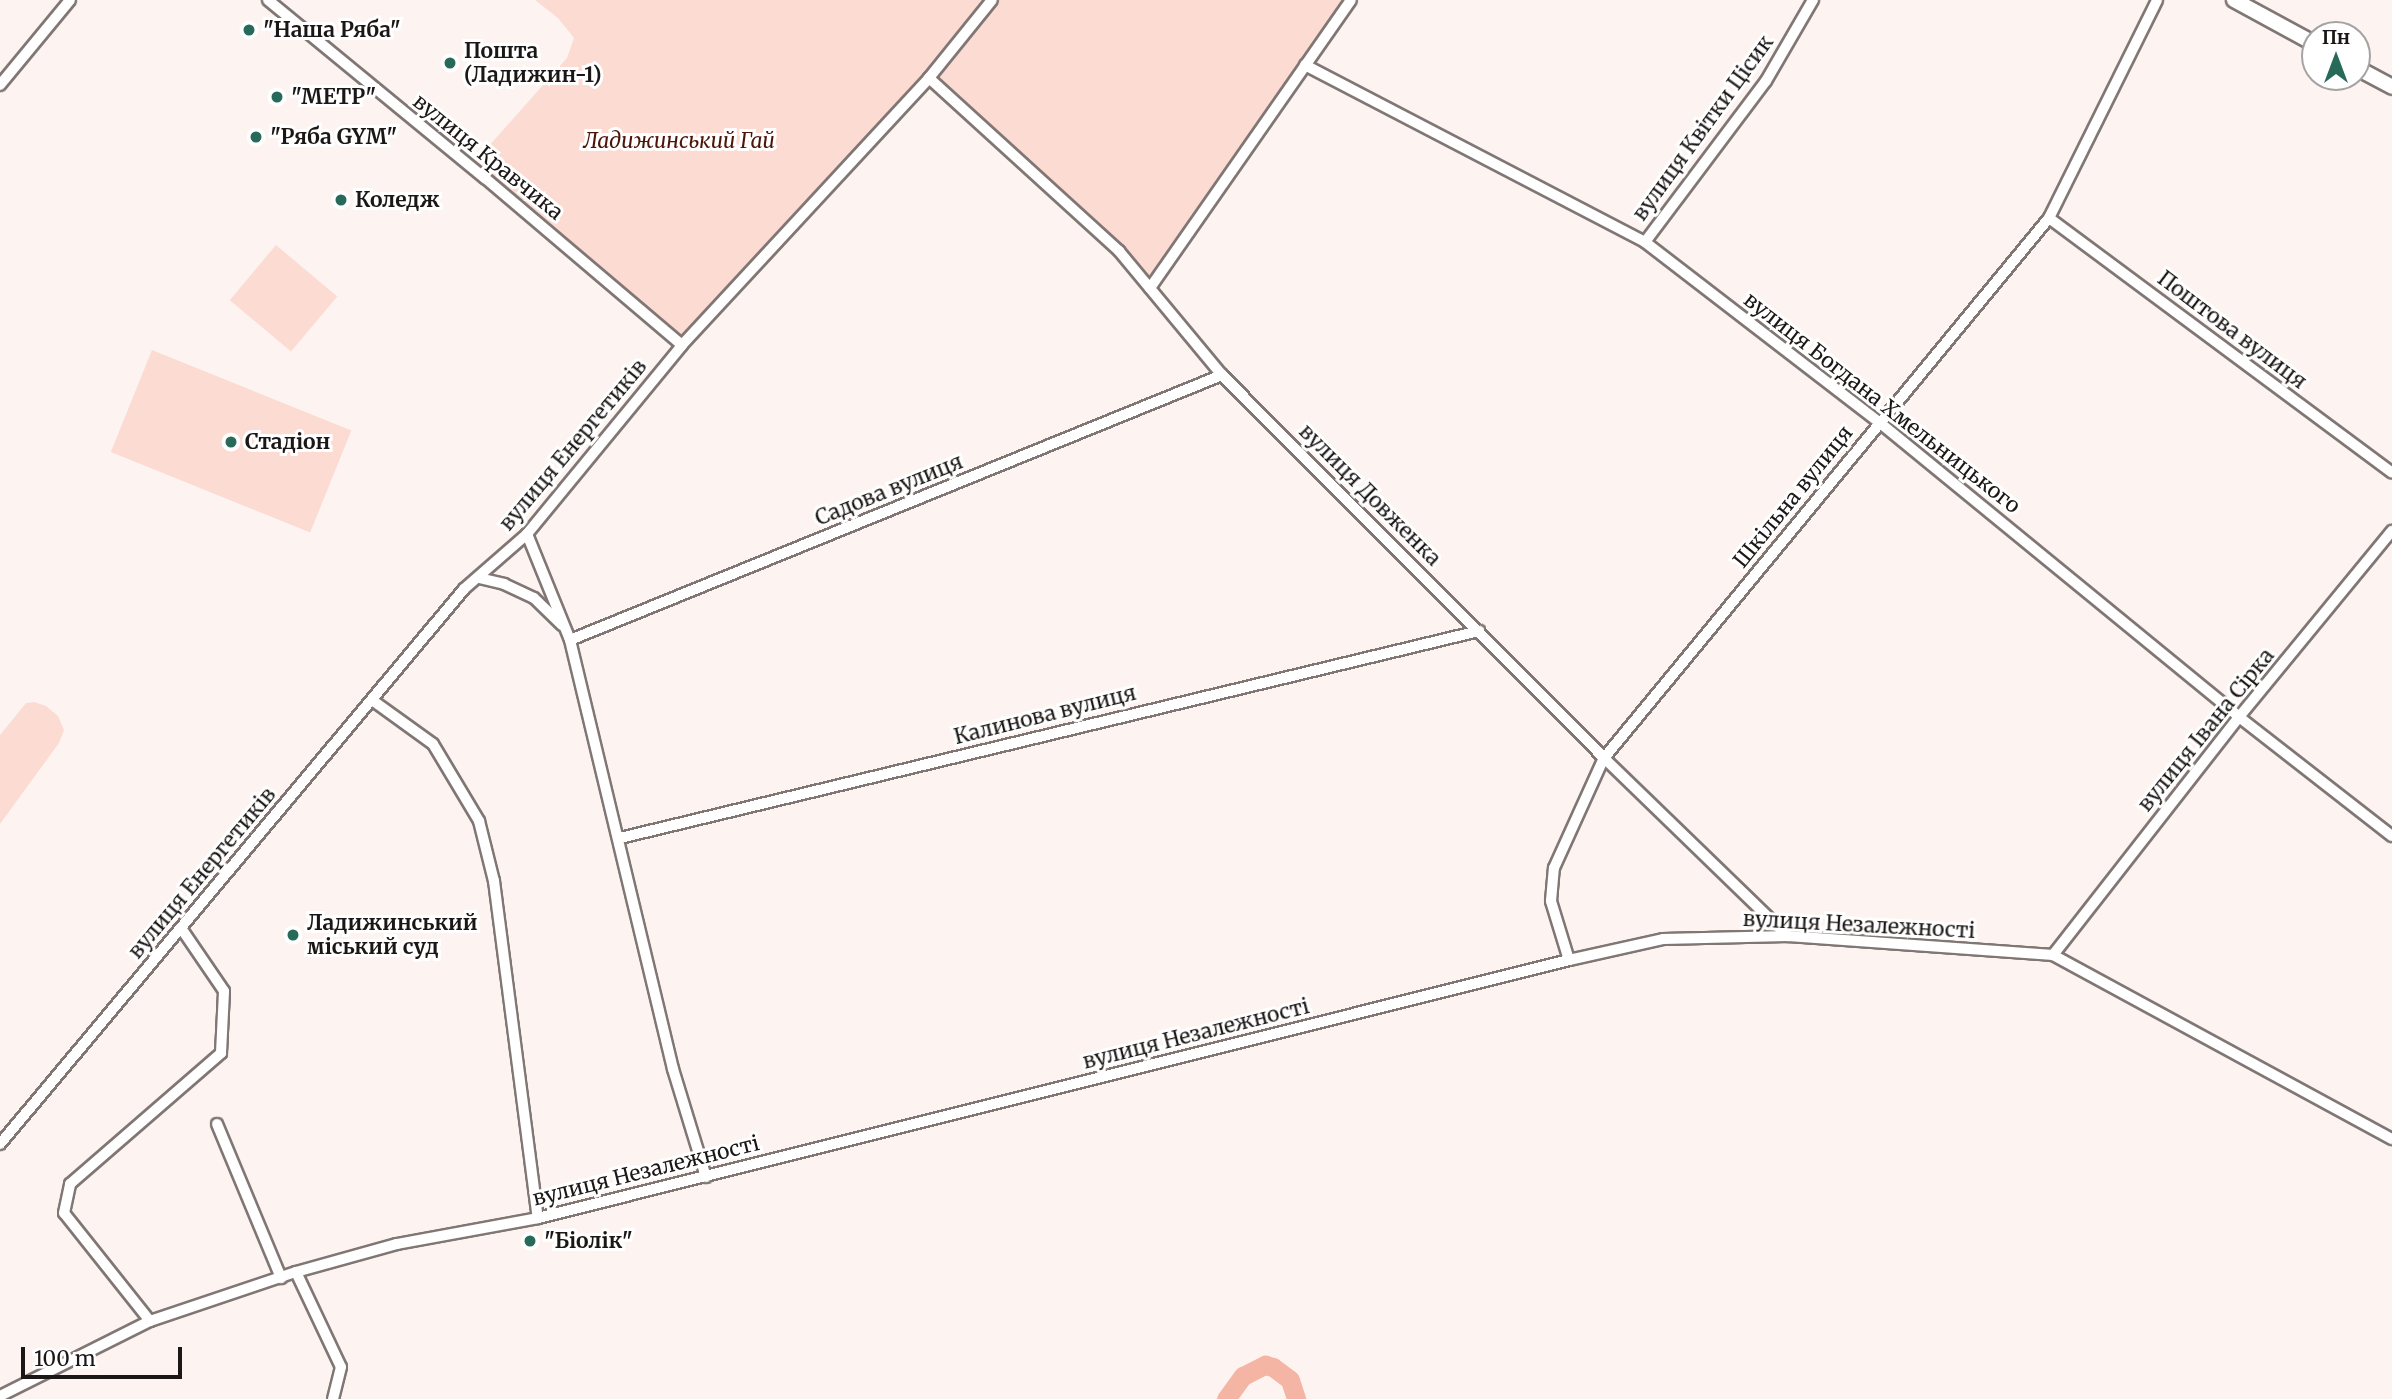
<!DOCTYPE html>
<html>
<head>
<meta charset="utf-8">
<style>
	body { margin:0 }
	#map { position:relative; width:2392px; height:1399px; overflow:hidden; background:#fdf4f1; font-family:Merriweather,serif }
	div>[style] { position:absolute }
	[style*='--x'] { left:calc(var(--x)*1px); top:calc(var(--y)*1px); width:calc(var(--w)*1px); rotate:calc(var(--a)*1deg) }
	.green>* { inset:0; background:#fcdbd2; transform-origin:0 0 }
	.river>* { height:19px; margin:-9.5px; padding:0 9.5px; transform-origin:9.5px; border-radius:9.5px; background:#f4b5a4 }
	.roads { filter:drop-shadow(2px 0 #807775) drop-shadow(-2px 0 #807775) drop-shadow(0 2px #807775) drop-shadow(0 -2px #807775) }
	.street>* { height:10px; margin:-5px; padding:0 5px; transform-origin:5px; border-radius:5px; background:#fff }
	.secondary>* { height:14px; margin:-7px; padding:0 7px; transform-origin:7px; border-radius:7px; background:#fff }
	.dots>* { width:19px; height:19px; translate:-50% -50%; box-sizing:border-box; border:4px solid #fff; border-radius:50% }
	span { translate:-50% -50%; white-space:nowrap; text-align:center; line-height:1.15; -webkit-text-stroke:6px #fff; paint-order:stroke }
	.poi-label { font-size:21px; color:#1b1716; font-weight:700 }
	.left { translate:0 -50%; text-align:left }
	.street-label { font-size:21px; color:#1b1716 }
	.park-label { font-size:21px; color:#4c1507; font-style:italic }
	.north { position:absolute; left:2301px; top:21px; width:70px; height:70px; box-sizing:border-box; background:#fff; border:2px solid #a4a2a2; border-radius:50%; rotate:0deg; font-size:19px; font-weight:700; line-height:28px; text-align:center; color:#1b1716 }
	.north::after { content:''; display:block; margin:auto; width:24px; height:32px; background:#286a59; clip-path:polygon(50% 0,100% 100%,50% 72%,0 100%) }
	.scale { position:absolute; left:21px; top:1347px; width:161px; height:32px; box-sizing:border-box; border:4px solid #1b1716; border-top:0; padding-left:9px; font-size:21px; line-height:24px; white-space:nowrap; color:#1b1716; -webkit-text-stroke:5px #fff; paint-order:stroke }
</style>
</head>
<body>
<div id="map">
	<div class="green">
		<i style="clip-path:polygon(535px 0,1351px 0,1150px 288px,1120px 253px,929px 78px,682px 345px,471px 166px,567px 58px,574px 38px,558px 18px)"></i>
		<i style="left:276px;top:245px;width:80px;height:72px;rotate:40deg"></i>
		<i style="left:152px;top:350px;width:215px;height:110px;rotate:22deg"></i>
		<i style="clip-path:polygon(34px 702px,46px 706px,58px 716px,64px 730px,59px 743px,0 824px,0 735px,26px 703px)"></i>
	</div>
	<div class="river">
		<i style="--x:1226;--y:1399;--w:29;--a:-54"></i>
		<i style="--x:1243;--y:1376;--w:25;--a:-27"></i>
		<i style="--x:1265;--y:1365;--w:8;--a:14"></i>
		<i style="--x:1273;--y:1367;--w:21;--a:37"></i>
		<i style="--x:1290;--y:1380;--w:20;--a:72"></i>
	</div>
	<div class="roads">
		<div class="street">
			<i style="--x:268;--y:0;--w:281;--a:39.4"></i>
			<i style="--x:485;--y:178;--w:258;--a:40.3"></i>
			<i style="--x:1305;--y:65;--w:383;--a:27.5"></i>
			<i style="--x:1645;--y:242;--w:295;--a:37.6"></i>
			<i style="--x:1879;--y:422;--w:465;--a:39.3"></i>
			<i style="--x:2239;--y:717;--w:194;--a:37.9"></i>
			<i style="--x:929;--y:78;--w:257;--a:42.3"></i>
			<i style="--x:1119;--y:251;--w:161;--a:50.3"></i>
			<i style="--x:1222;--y:375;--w:541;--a:45.07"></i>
			<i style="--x:1604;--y:758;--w:256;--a:44.1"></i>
			<i style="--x:0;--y:85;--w:110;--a:-50.5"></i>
			<i style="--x:2049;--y:218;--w:427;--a:36.6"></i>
			<i style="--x:1645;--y:242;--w:201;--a:-53.1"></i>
			<i style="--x:1766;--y:81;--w:94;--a:-59.9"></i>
			<i style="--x:1150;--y:288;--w:351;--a:-55.1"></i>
			<i style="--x:527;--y:534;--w:114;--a:67.9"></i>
			<i style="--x:570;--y:640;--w:441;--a:76.5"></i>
			<i style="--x:673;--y:1069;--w:113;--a:73"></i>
			<i style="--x:479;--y:578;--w:26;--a:13"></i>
			<i style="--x:504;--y:584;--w:33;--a:25"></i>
			<i style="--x:534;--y:598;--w:39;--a:44"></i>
			<i style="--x:570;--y:640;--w:704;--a:-22.12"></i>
			<i style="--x:372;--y:700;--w:75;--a:35.8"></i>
			<i style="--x:433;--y:744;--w:90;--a:59.1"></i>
			<i style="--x:479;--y:821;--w:62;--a:76"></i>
			<i style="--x:494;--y:881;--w:340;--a:82.6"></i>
			<i style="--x:620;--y:838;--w:884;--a:-13.55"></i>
			<i style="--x:2053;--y:955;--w:302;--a:-52"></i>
			<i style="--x:2239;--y:717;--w:241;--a:-50.6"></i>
			<i style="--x:1569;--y:960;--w:62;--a:-107"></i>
			<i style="--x:1551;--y:901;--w:33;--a:-85"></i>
			<i style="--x:1554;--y:868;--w:121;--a:-65.6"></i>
			<i style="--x:1604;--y:758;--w:700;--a:-50.51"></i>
			<i style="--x:2049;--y:218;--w:243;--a:-63.6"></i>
			<i style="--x:217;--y:1124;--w:167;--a:67.4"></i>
			<i style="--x:0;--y:1144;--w:723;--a:-50.1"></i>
			<i style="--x:464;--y:589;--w:84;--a:-41.1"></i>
			<i style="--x:527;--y:534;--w:244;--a:-50.6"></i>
			<i style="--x:682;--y:345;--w:364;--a:-47.2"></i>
			<i style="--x:929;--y:78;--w:100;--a:-51.1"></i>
			<i style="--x:296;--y:1272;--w:105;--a:64.7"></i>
			<i style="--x:341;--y:1367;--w:33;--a:104"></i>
			<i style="--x:150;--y:1321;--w:138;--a:-128.5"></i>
			<i style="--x:64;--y:1213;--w:30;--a:-78"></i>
			<i style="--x:70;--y:1184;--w:200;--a:-40.9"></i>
			<i style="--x:221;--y:1053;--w:62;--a:-87.2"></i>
			<i style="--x:224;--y:991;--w:76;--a:-124.3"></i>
			<i style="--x:0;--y:1396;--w:168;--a:-26.6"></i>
			<i style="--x:150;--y:1321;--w:154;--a:-18.6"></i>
			<i style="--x:296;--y:1272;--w:105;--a:-15.5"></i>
			<i style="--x:397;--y:1244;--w:143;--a:-10.4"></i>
			<i style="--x:538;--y:1218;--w:1063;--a:-14.05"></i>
			<i style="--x:1569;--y:960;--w:96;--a:-12.6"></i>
			<i style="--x:1663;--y:939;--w:125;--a:-1.4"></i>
			<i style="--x:1788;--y:936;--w:266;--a:4.1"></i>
			<i style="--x:2053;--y:955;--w:386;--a:28.5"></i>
		</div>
		<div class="secondary">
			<i style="--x:2234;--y:0;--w:92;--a:28.5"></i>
			<i style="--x:2357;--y:68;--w:40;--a:28"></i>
		</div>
	</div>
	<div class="dots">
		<i style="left:249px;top:30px;background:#286a59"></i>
		<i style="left:450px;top:63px;background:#286a59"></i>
		<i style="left:277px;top:97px;background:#286a59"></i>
		<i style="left:256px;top:137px;background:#286a59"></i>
		<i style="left:341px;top:200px;background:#286a59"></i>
		<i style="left:231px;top:442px;background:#286a59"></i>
		<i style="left:293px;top:935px;background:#286a59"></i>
		<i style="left:530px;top:1241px;background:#286a59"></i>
	</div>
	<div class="poi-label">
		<span class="left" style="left:263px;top:30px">"Наша Ряба"</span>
		<span class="left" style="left:464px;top:63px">Пошта<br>(Ладижин-1)</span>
		<span class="left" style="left:291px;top:97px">"МЕТР"</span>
		<span class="left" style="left:270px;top:137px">"Ряба GYM"</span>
		<span class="left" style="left:355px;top:200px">Коледж</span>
		<span class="left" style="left:245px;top:442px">Стадіон</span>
		<span class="left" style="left:307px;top:935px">Ладижинський<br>міський суд</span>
		<span class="left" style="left:544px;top:1241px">"Біолік"</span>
	</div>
	<div class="street-label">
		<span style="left:1703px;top:128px;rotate:-54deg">вулиця Квітки Цісик</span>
		<span style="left:488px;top:157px;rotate:39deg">вулиця Кравчика</span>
		<span style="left:2232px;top:330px;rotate:37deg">Поштова вулиця</span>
		<span style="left:1882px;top:403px;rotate:38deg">вулиця Богдана Хмельницького</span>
		<span style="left:573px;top:445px;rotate:-50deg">вулиця Енергетиків</span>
		<span style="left:889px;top:490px;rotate:-22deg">Садова вулиця</span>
		<span style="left:1370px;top:495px;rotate:45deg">вулиця Довженка</span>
		<span style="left:1793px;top:497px;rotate:-51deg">Шкільна вулиця</span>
		<span style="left:1045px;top:715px;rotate:-14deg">Калинова вулиця</span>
		<span style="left:2206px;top:730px;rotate:-51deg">вулиця Івана Сірка</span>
		<span style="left:202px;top:873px;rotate:-50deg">вулиця Енергетиків</span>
		<span style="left:1859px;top:925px;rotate:3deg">вулиця Незалежності</span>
		<span style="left:1196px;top:1034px;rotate:-14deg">вулиця Незалежності</span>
		<span style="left:646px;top:1171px;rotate:-14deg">вулиця Незалежності</span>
	</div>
	<div class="park-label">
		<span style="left:679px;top:141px">Ладижинський Гай</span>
	</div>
	<div class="north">Пн</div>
	<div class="scale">100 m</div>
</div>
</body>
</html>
